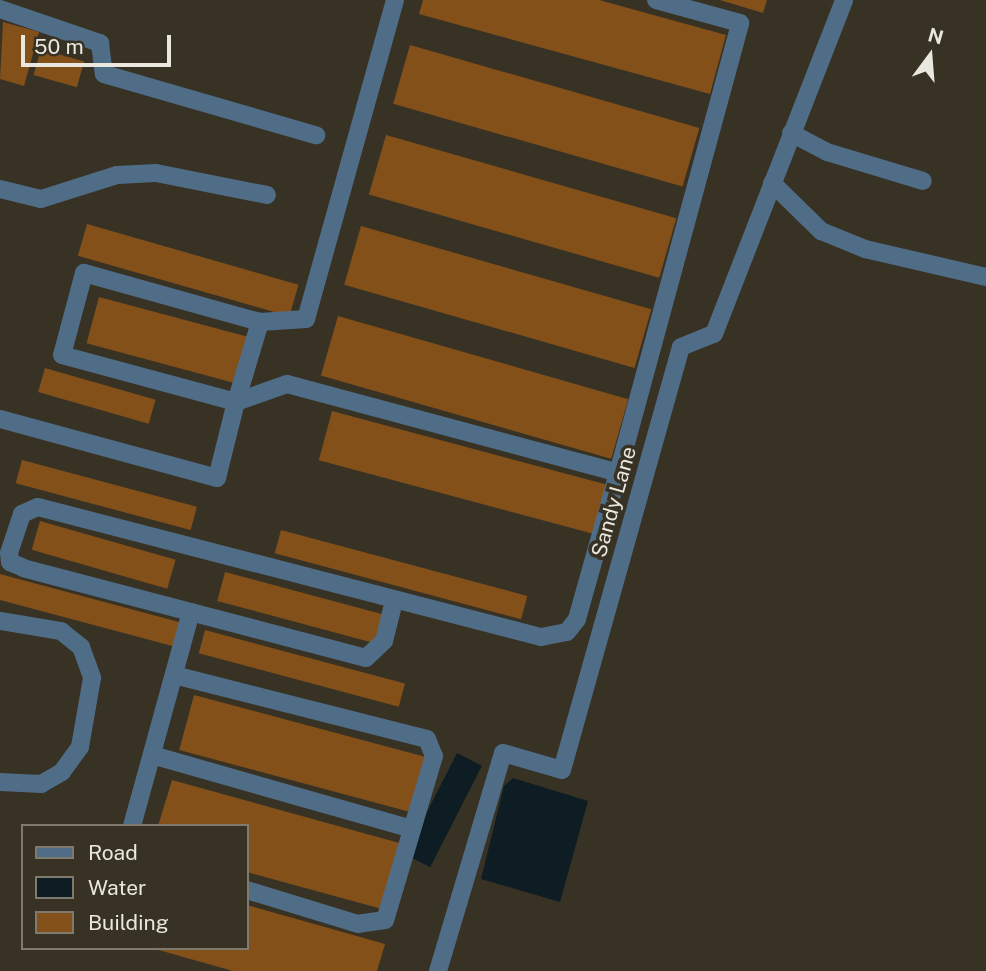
<!DOCTYPE html>
<html>
<head>
<meta charset="utf-8">
<style>
	body { margin:0 }
	#map { position:relative; width:986px; height:971px; overflow:hidden; background:#373224; font-family:"Public Sans",sans-serif }
	div>[style] { position:absolute }
	[style*='--x'] { left:calc(var(--x)*1px); top:calc(var(--y)*1px); width:calc(var(--w)*1px); rotate:calc(var(--a)*1deg) }
	.water>* { inset:0; background:#0d1d23; transform-origin:0 0 }
	.building>* { inset:0; background:#84501a; transform-origin:0 0 }
	.minor>* { height:18px; margin:-9px; padding:0 9px; transform-origin:9px; border-radius:9px; background:#506d88 }
	span { translate:-50% -50%; white-space:nowrap; text-align:center; line-height:1.15; -webkit-text-stroke:7px #373224; paint-order:stroke }
	.street-label { font-size:21px; color:#eae7df }
	.legend { position:absolute; left:21px; top:824px; width:228px; height:126px; box-sizing:border-box; background:#373224; border:2px solid #7f7a6f; margin:0; padding:9px 12px; list-style:none; font-size:21px; color:#eae7df }
	.legend li { display:flex; align-items:center; gap:14px; height:35px }
	.legend b { width:35px; border:2px solid #7f7a6f }
	.north { position:absolute; left:895px; top:21px; width:70px; height:70px; -webkit-text-stroke:5px #373224; paint-order:stroke; rotate:16deg; font-size:19px; font-weight:700; line-height:28px; text-align:center; color:#eae7df }
	.north::after { content:''; display:block; margin:auto; width:24px; height:32px; background:#eae7df; clip-path:polygon(50% 0,100% 100%,50% 72%,0 100%) }
	.scale { position:absolute; left:21px; top:35px; width:150px; height:32px; box-sizing:border-box; border:4px solid #eae7df; border-top:0; padding-left:9px; font-size:21px; line-height:24px; white-space:nowrap; color:#eae7df; -webkit-text-stroke:5px #373224; paint-order:stroke }
</style>
</head>
<body>
<div id="map">
	<div class="water">
		<i style="left:457px;top:753px;width:28px;height:114px;rotate:27deg"></i>
		<i style="clip-path:polygon(513px 778px,588px 801px,560px 902px,481px 879px,504px 786px)"></i>
	</div>
	<div class="building">
		<i style="clip-path:polygon(423px 0,599px 0,726px 35px,710px 94px,419px 14px)"></i>
		<i style="clip-path:polygon(720px 0,767px 0,763px 13px)"></i>
		<i style="clip-path:polygon(3px 22px,39px 32px,24px 86px,0 79px)"></i>
		<i style="left:410px;top:45px;width:301px;height:61px;rotate:16deg"></i>
		<i style="left:41px;top:49px;width:45px;height:27px;rotate:16deg"></i>
		<i style="left:386px;top:135px;width:302px;height:62px;rotate:16deg"></i>
		<i style="left:87px;top:224px;width:220px;height:33px;rotate:16deg"></i>
		<i style="left:361px;top:226px;width:302px;height:61px;rotate:16deg"></i>
		<i style="left:99px;top:297px;width:153px;height:48px;rotate:15deg"></i>
		<i style="left:338px;top:316px;width:302px;height:62px;rotate:16deg"></i>
		<i style="left:45px;top:368px;width:115px;height:25px;rotate:16deg"></i>
		<i style="left:332px;top:411px;width:286px;height:51px;rotate:15deg"></i>
		<i style="left:22px;top:460px;width:181px;height:24px;rotate:15deg"></i>
		<i style="left:40px;top:521px;width:141px;height:30px;rotate:16deg"></i>
		<i style="left:281px;top:530px;width:255px;height:24px;rotate:15deg"></i>
		<i style="left:225px;top:572px;width:164px;height:30px;rotate:15deg"></i>
		<i style="left:0;top:574px;width:192px;height:25px;rotate:15deg"></i>
		<i style="left:205px;top:630px;width:207px;height:24px;rotate:15deg"></i>
		<i style="left:194px;top:695px;width:240px;height:57px;rotate:15deg"></i>
		<i style="clip-path:polygon(172px 780px,403px 844px,382px 909px,247px 872px,247px 826px,158px 826px)"></i>
		<i style="clip-path:polygon(247px 905px,385px 944px,377px 971px,233px 971px,155px 949px,247px 948px)"></i>
	</div>
	<div class="minor">
		<i style="--x:0;--y:9;--w:106;--a:18.8"></i>
		<i style="--x:100;--y:43;--w:31;--a:83"></i>
		<i style="--x:104;--y:74;--w:221;--a:16.1"></i>
		<i style="--x:791;--y:133;--w:41;--a:27.8"></i>
		<i style="--x:827;--y:152;--w:100;--a:16.8"></i>
		<i style="--x:772;--y:183;--w:69;--a:44.4"></i>
		<i style="--x:821;--y:231;--w:48;--a:22.2"></i>
		<i style="--x:865;--y:249;--w:124;--a:13"></i>
		<i style="--x:0;--y:189;--w:42;--a:13.7"></i>
		<i style="--x:41;--y:199;--w:80;--a:-17.5"></i>
		<i style="--x:117;--y:175;--w:39;--a:-3"></i>
		<i style="--x:156;--y:173;--w:113;--a:11.2"></i>
		<i style="--x:236;--y:402;--w:54;--a:-19.4"></i>
		<i style="--x:287;--y:384;--w:343;--a:15"></i>
		<i style="--x:618;--y:473;--w:466;--a:-74.8"></i>
		<i style="--x:740;--y:23;--w:87;--a:-164.7"></i>
		<i style="--x:236;--y:402;--w:84;--a:-73.3"></i>
		<i style="--x:0;--y:419;--w:225;--a:15.2"></i>
		<i style="--x:217;--y:478;--w:78;--a:-76"></i>
		<i style="--x:236;--y:402;--w:180;--a:-164.9"></i>
		<i style="--x:62;--y:355;--w:85;--a:-75"></i>
		<i style="--x:84;--y:273;--w:183;--a:15.6"></i>
		<i style="--x:260;--y:322;--w:46;--a:-3.7"></i>
		<i style="--x:306;--y:319;--w:331;--a:-74.4"></i>
		<i style="--x:394;--y:601;--w:41;--a:104"></i>
		<i style="--x:384;--y:641;--w:25;--a:137"></i>
		<i style="--x:366;--y:658;--w:354;--a:-165.3"></i>
		<i style="--x:24;--y:568;--w:15;--a:-157"></i>
		<i style="--x:10;--y:562;--w:9;--a:-96"></i>
		<i style="--x:9;--y:553;--w:41;--a:-71.6"></i>
		<i style="--x:22;--y:514;--w:17;--a:-24"></i>
		<i style="--x:38;--y:507;--w:520;--a:14.49"></i>
		<i style="--x:541;--y:637;--w:26;--a:-11"></i>
		<i style="--x:567;--y:632;--w:16;--a:-52"></i>
		<i style="--x:577;--y:619;--w:152;--a:-74.3"></i>
		<i style="--x:0;--y:621;--w:62;--a:9.3"></i>
		<i style="--x:61;--y:631;--w:26;--a:39"></i>
		<i style="--x:81;--y:647;--w:33;--a:70"></i>
		<i style="--x:92;--y:678;--w:70;--a:99.9"></i>
		<i style="--x:80;--y:747;--w:31;--a:126"></i>
		<i style="--x:62;--y:772;--w:24;--a:150"></i>
		<i style="--x:41;--y:784;--w:41;--a:-177.2"></i>
		<i style="--x:174;--y:675;--w:261;--a:14.2"></i>
		<i style="--x:427;--y:739;--w:18;--a:68"></i>
		<i style="--x:434;--y:756;--w:171;--a:106.6"></i>
		<i style="--x:385;--y:920;--w:27;--a:172"></i>
		<i style="--x:358;--y:924;--w:116;--a:-163"></i>
		<i style="--x:152;--y:755;--w:270;--a:15.9"></i>
		<i style="--x:132;--y:826;--w:222;--a:-74.6"></i>
		<i style="--x:438;--y:971;--w:227;--a:-73.4"></i>
		<i style="--x:503;--y:753;--w:61;--a:16.1"></i>
		<i style="--x:562;--y:770;--w:439;--a:-74.3"></i>
		<i style="--x:681;--y:347;--w:35;--a:-22"></i>
		<i style="--x:714;--y:334;--w:358;--a:-68.7"></i>
	</div>
	<div class="street-label">
		<span style="left:614px;top:502px;rotate:-74deg">Sandy Lane</span>
	</div>
	<ul class="legend">
	<li><b style="height:9px;background:#506d88"></b>Road</li>
	<li><b style="height:19px;background:#0d1d23"></b>Water</li>
	<li><b style="height:19px;background:#84501a"></b>Building</li>
	</ul>
	<div class="north">N</div>
	<div class="scale">50 m</div>
</div>
</body>
</html>
